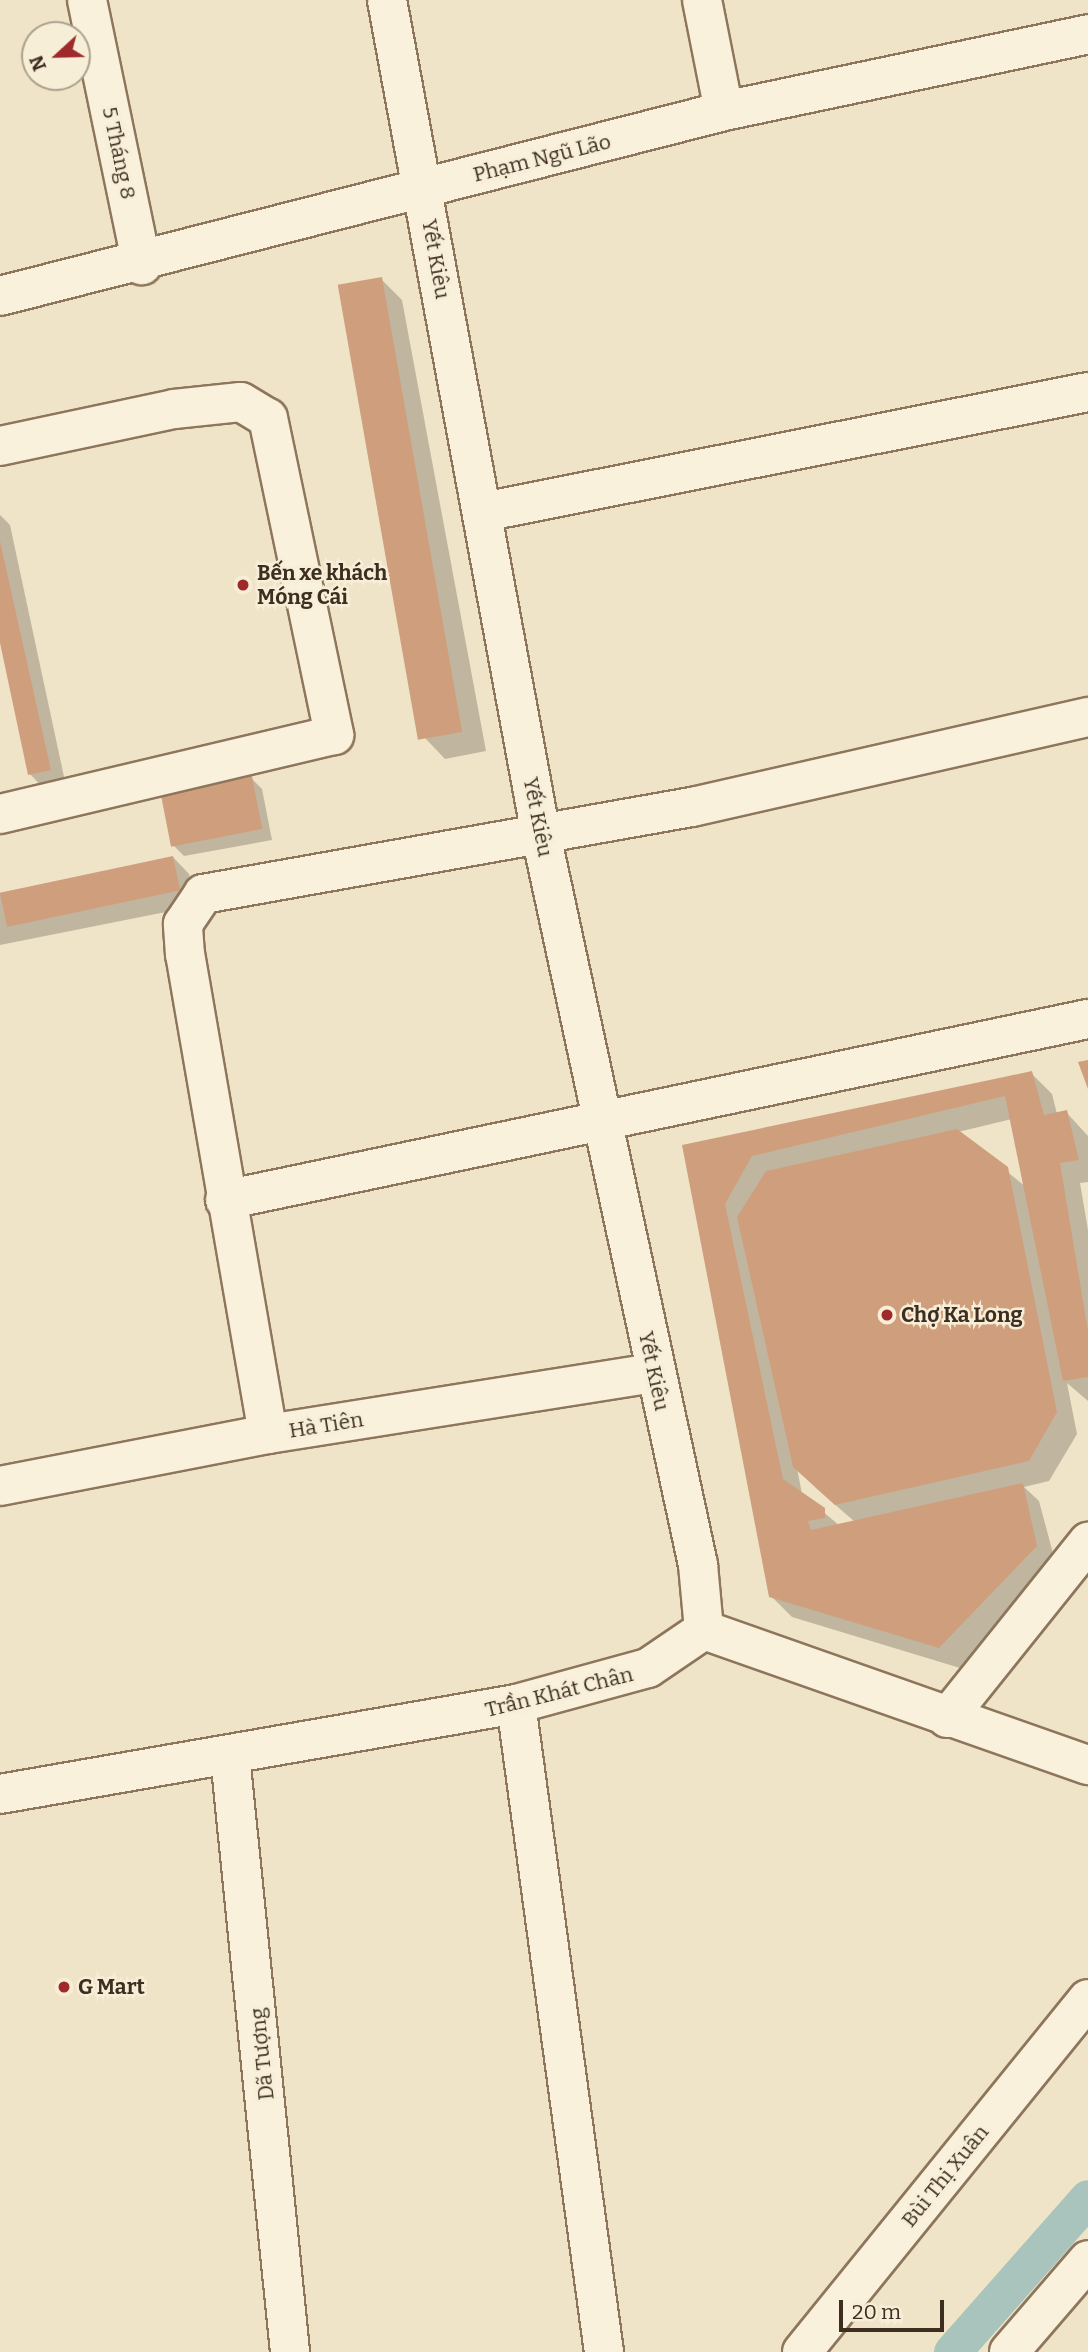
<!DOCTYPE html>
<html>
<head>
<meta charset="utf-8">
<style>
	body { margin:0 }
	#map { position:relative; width:1088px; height:2352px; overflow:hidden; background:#f0e4c8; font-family:Bitter,serif }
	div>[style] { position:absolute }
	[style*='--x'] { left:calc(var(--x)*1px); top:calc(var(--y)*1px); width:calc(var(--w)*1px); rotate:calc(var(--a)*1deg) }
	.shadow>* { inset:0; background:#0003 }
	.canal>* { height:37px; margin:-18.5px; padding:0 18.5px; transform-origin:18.5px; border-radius:18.5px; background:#a9c4bc }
	.building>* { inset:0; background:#cf9f7d; transform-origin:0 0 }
	.roads { filter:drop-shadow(2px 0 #8d765c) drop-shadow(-2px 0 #8d765c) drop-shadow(0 2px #8d765c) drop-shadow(0 -2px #8d765c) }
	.minor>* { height:38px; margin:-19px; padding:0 19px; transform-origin:19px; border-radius:19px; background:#faf1dc }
	.dots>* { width:19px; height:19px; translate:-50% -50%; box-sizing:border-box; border:4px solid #f7eed8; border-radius:50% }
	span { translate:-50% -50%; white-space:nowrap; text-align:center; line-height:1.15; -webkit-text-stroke:5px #f7eed8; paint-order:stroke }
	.street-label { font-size:21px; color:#3d2e20 }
	.poi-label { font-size:21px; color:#3d2e20; font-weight:700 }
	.left { translate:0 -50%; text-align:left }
	.north { position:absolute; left:21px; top:21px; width:70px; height:70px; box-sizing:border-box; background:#f7eed8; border:2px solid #ada18e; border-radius:50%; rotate:248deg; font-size:19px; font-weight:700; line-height:28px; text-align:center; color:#3d2e20 }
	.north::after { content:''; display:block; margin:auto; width:24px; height:32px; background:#9e2a2b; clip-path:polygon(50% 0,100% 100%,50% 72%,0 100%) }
	.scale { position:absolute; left:839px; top:2300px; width:105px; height:32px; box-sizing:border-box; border:4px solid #3d2e20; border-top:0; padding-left:9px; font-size:21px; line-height:24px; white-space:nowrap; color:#3d2e20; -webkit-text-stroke:5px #f7eed8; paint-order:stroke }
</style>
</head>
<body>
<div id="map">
	<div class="shadow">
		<i style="clip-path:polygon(381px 279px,402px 300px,486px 751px,445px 759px,425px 738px)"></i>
		<i style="clip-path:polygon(0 515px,10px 525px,66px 786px,46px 791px,30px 774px,0 634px)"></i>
		<i style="clip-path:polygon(251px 778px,262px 789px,272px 840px,184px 856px,173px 845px)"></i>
		<i style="clip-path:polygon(173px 857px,189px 874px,196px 906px,0 945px,0 893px)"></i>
		<i style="clip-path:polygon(evenodd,1031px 1073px,1052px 1094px,1057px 1114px,1066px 1112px,1088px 1136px,1088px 1182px,1080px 1183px,1088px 1230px,1088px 1401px,1067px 1383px,1077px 1434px,1049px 1481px,1024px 1487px,1039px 1501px,1057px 1568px,960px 1668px,792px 1617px,771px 1596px,685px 1146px,1031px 1073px,1012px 1119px,1026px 1187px,958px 1132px,1012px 1119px,1031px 1073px,797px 1468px,816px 1488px,855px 1522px,840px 1526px,802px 1494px,797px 1468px)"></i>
	</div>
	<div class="canal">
		<i style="--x:952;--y:2352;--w:205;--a:-48.6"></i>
	</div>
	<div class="building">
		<i style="left:382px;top:277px;width:462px;height:45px;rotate:80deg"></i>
		<i style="clip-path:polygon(0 541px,51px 770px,28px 775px,0 643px)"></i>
		<i style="left:252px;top:776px;width:54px;height:93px;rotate:79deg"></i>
		<i style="left:173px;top:856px;width:35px;height:177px;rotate:78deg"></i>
		<i style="clip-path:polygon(1088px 1060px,1088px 1089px,1078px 1062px)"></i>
		<i style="clip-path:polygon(1032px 1071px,1044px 1115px,1067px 1110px,1079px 1160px,1060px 1163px,1088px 1331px,1088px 1377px,1063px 1381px,1005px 1096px,752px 1156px,725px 1204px,783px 1479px,825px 1508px,825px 1518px,808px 1521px,811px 1530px,1023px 1483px,1037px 1546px,939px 1648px,769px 1597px,682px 1145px)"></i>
		<i style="clip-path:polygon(957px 1129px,1008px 1167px,1057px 1412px,1029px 1461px,835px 1505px,793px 1467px,737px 1217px,766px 1171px)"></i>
	</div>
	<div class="roads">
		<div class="minor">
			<i style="--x:87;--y:0;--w:271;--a:78.3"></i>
			<i style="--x:387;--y:0;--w:849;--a:79.55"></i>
			<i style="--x:541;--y:835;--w:747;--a:77.86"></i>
			<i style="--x:698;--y:1565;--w:65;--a:84.7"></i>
			<i style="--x:702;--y:0;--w:113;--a:78.8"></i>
			<i style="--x:0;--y:296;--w:747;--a:-14.33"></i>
			<i style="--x:724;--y:111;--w:372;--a:-11.9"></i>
			<i style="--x:0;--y:446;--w:178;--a:-12"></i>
			<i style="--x:174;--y:409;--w:67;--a:-6"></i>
			<i style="--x:241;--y:402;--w:31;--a:31"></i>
			<i style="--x:268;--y:418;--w:324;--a:78.2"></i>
			<i style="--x:334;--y:735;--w:343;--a:166.7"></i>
			<i style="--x:483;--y:512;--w:617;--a:-11.22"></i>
			<i style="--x:225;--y:1200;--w:882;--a:-11.85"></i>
			<i style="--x:268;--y:1434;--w:486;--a:-99.8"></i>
			<i style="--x:185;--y:955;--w:31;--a:-94"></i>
			<i style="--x:183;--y:924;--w:36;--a:-56"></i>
			<i style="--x:203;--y:894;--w:497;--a:-10.1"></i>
			<i style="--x:692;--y:807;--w:406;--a:-12.8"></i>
			<i style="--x:0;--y:1486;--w:273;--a:-11"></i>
			<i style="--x:268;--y:1434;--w:391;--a:-9"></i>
			<i style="--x:704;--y:1630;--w:407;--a:19.4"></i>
			<i style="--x:516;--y:1704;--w:654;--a:82.27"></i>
			<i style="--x:947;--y:1718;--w:226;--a:-51.3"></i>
			<i style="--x:230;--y:1756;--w:599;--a:84.25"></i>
			<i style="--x:0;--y:1794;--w:524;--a:-9.89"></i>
			<i style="--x:516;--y:1704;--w:137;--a:-15.3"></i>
			<i style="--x:648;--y:1668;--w:68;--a:-34.2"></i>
			<i style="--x:802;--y:2352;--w:454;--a:-51"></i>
			<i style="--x:1009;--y:2352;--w:121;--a:-49.3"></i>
		</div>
	</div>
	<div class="dots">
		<i style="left:243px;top:585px;background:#9e2a2b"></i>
		<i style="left:887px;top:1315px;background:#9e2a2b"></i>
		<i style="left:64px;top:1987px;background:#9e2a2b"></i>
	</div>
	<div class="street-label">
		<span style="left:119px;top:153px;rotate:78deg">5 Tháng 8</span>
		<span style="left:542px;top:158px;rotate:-14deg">Phạm Ngũ Lão</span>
		<span style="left:436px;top:259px;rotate:80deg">Yết Kiêu</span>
		<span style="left:538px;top:817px;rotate:79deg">Yết Kiêu</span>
		<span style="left:654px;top:1371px;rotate:78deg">Yết Kiêu</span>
		<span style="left:326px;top:1425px;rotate:-9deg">Hà Tiên</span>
		<span style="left:559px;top:1692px;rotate:-14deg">Trần Khát Chân</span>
		<span style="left:262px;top:2054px;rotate:-96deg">Dã Tượng</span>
		<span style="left:945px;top:2176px;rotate:-51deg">Bùi Thị Xuân</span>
	</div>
	<div class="poi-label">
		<span class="left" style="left:257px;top:585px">Bến xe khách<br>Móng Cái</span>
		<span class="left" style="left:901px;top:1315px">Chợ Ka Long</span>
		<span class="left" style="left:78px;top:1987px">G Mart</span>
	</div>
	<div class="north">N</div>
	<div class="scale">20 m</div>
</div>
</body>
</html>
